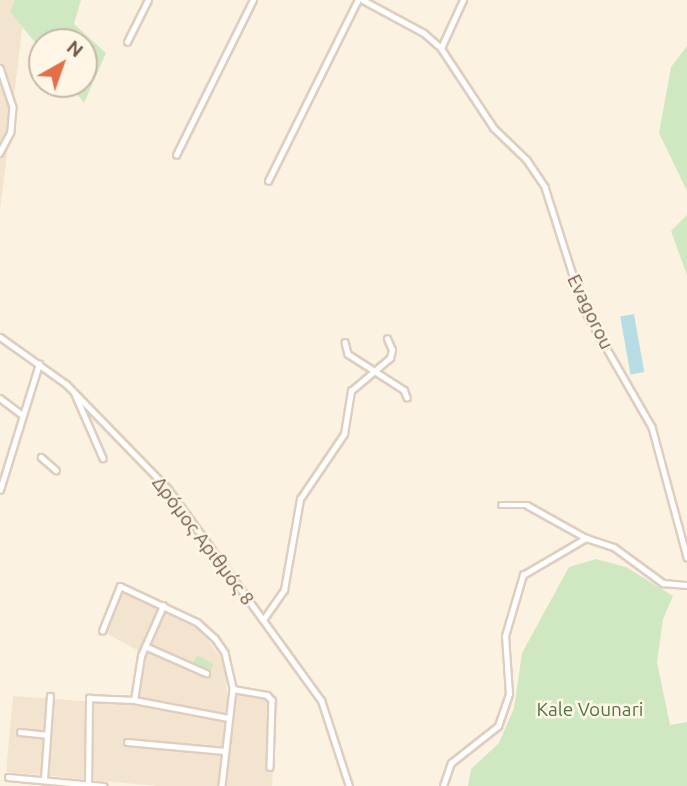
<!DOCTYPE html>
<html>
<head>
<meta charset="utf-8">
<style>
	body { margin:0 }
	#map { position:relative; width:687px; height:786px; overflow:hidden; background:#fbf2e1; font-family:Ubuntu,sans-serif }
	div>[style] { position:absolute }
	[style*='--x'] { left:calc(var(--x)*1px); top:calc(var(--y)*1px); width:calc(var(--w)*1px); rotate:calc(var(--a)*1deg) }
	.residential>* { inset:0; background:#f3e4d0 }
	.green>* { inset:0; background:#d0e8c1; transform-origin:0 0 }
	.water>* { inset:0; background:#b7dde4; transform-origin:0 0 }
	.roads { filter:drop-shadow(2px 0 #dfcebe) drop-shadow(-2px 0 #dfcebe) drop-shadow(0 2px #dfcebe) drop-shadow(0 -2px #dfcebe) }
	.minor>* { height:4.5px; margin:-2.25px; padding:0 2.25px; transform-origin:2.25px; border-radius:2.25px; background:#fff }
	.tertiary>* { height:5px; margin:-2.5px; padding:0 2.5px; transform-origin:2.5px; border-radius:2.5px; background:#fff }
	span { translate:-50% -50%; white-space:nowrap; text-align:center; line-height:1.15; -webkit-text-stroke:5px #fff6e7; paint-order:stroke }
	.street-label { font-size:19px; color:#725849 }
	.park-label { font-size:19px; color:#507842 }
	.north { position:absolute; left:28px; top:28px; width:70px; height:70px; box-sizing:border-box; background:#fff6e7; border:2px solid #c7b7a8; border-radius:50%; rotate:40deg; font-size:19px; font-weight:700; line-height:28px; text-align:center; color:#725849 }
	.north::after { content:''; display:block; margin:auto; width:24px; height:32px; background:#e36e48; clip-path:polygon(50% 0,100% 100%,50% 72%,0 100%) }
</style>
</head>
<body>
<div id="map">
	<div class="residential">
		<i style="clip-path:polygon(0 0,23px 0,24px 14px,0 211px)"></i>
		<i style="clip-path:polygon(122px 590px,201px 630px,224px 662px,227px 693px,278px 700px,272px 786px,157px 786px,6px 772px,13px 696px,136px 705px,146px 655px,106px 633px)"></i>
	</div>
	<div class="green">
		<i style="clip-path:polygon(15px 0,81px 0,74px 24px,106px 53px,84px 103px,69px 84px,84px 84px,84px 42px,42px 42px,42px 51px,10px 12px)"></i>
		<i style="clip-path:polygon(687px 46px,687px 191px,659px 133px,671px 67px)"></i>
		<i style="clip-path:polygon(687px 215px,687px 275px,671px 231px)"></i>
		<i style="clip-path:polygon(596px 559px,626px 567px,673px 596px,663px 619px,657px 662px,670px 725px,687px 722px,687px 786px,468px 786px,471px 769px,499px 743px,514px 708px,522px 653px,569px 567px)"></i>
		<i style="left:197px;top:655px;width:19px;height:10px;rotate:28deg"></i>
	</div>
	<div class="water">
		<i style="left:634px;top:314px;width:59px;height:14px;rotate:80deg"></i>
	</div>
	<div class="roads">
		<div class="minor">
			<i style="--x:363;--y:0;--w:69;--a:28.4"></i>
			<i style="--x:424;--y:33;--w:23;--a:41"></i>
			<i style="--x:441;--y:48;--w:96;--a:56.5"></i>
			<i style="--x:494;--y:128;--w:46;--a:44.1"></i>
			<i style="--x:527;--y:160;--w:32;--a:56"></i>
			<i style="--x:545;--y:187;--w:126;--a:72.4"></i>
			<i style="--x:583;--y:307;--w:138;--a:60.1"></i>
			<i style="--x:652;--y:427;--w:135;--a:74.9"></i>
			<i style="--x:127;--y:42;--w:47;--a:-63.4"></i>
			<i style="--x:441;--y:48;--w:53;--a:-65.4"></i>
			<i style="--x:0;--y:68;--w:41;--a:71.6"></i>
			<i style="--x:13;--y:107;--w:25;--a:95"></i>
			<i style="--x:11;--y:132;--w:24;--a:118"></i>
			<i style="--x:176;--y:155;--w:173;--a:-63.6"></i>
			<i style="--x:268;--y:181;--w:202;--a:-63.6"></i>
			<i style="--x:345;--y:342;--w:12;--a:76"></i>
			<i style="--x:348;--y:354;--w:67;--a:32.7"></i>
			<i style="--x:404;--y:390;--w:8;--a:67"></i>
			<i style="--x:75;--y:394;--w:70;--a:66.4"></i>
			<i style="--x:0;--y:398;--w:26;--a:37"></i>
			<i style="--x:41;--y:457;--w:20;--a:41"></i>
			<i style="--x:0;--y:490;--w:132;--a:-72.8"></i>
			<i style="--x:501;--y:505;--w:26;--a:0"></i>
			<i style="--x:527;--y:505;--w:68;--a:29.2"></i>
			<i style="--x:586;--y:538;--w:29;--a:18"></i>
			<i style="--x:614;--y:547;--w:61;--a:36.3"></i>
			<i style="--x:663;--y:583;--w:24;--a:5"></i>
			<i style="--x:263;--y:620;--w:37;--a:-55"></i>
			<i style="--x:284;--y:590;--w:92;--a:-80"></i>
			<i style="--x:300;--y:499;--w:78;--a:-55.9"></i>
			<i style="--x:344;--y:434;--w:44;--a:-80.8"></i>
			<i style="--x:351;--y:391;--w:51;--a:-40.2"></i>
			<i style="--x:390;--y:358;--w:8;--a:-76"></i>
			<i style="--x:392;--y:350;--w:12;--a:-114"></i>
			<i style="--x:102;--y:631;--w:48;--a:-68.2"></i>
			<i style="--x:120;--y:586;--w:85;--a:25.1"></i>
			<i style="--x:197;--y:622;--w:24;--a:42"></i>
			<i style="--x:215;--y:638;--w:18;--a:56"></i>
			<i style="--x:225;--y:653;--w:37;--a:77"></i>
			<i style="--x:233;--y:689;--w:98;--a:96.5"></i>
			<i style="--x:145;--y:646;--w:67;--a:23.9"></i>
			<i style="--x:233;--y:689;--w:35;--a:10"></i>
			<i style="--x:267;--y:695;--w:7;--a:45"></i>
			<i style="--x:272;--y:700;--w:67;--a:91.7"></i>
			<i style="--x:134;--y:700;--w:45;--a:-81"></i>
			<i style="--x:141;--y:656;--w:55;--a:-66.3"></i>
			<i style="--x:20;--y:732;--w:27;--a:6"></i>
			<i style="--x:127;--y:742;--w:98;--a:5.2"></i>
			<i style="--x:8;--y:777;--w:96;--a:5.4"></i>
			<i style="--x:44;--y:779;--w:83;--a:-85.9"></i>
			<i style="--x:88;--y:784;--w:86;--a:-89.3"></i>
			<i style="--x:89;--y:698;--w:45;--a:2.5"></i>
			<i style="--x:134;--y:700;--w:96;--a:10.8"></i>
			<i style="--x:443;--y:786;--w:24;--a:-71"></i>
			<i style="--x:451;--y:763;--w:60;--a:-38.2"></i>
			<i style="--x:498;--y:726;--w:34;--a:-71"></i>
			<i style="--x:509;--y:694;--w:58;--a:-93.9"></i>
			<i style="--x:505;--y:636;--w:64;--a:-73.6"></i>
			<i style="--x:523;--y:575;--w:73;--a:-30.4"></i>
		</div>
		<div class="tertiary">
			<i style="--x:0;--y:337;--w:81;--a:35.5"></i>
			<i style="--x:66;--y:384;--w:146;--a:45.8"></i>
			<i style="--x:168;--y:489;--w:261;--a:54.1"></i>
			<i style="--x:321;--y:700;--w:90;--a:72"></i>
		</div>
	</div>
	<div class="street-label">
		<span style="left:590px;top:312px;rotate:64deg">Evagorou</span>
		<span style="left:203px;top:541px;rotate:53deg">Δρόμος Αριθμός 8</span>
	</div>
	<div class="park-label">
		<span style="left:590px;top:710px">Kale Vounari</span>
	</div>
	<div class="north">N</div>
</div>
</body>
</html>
